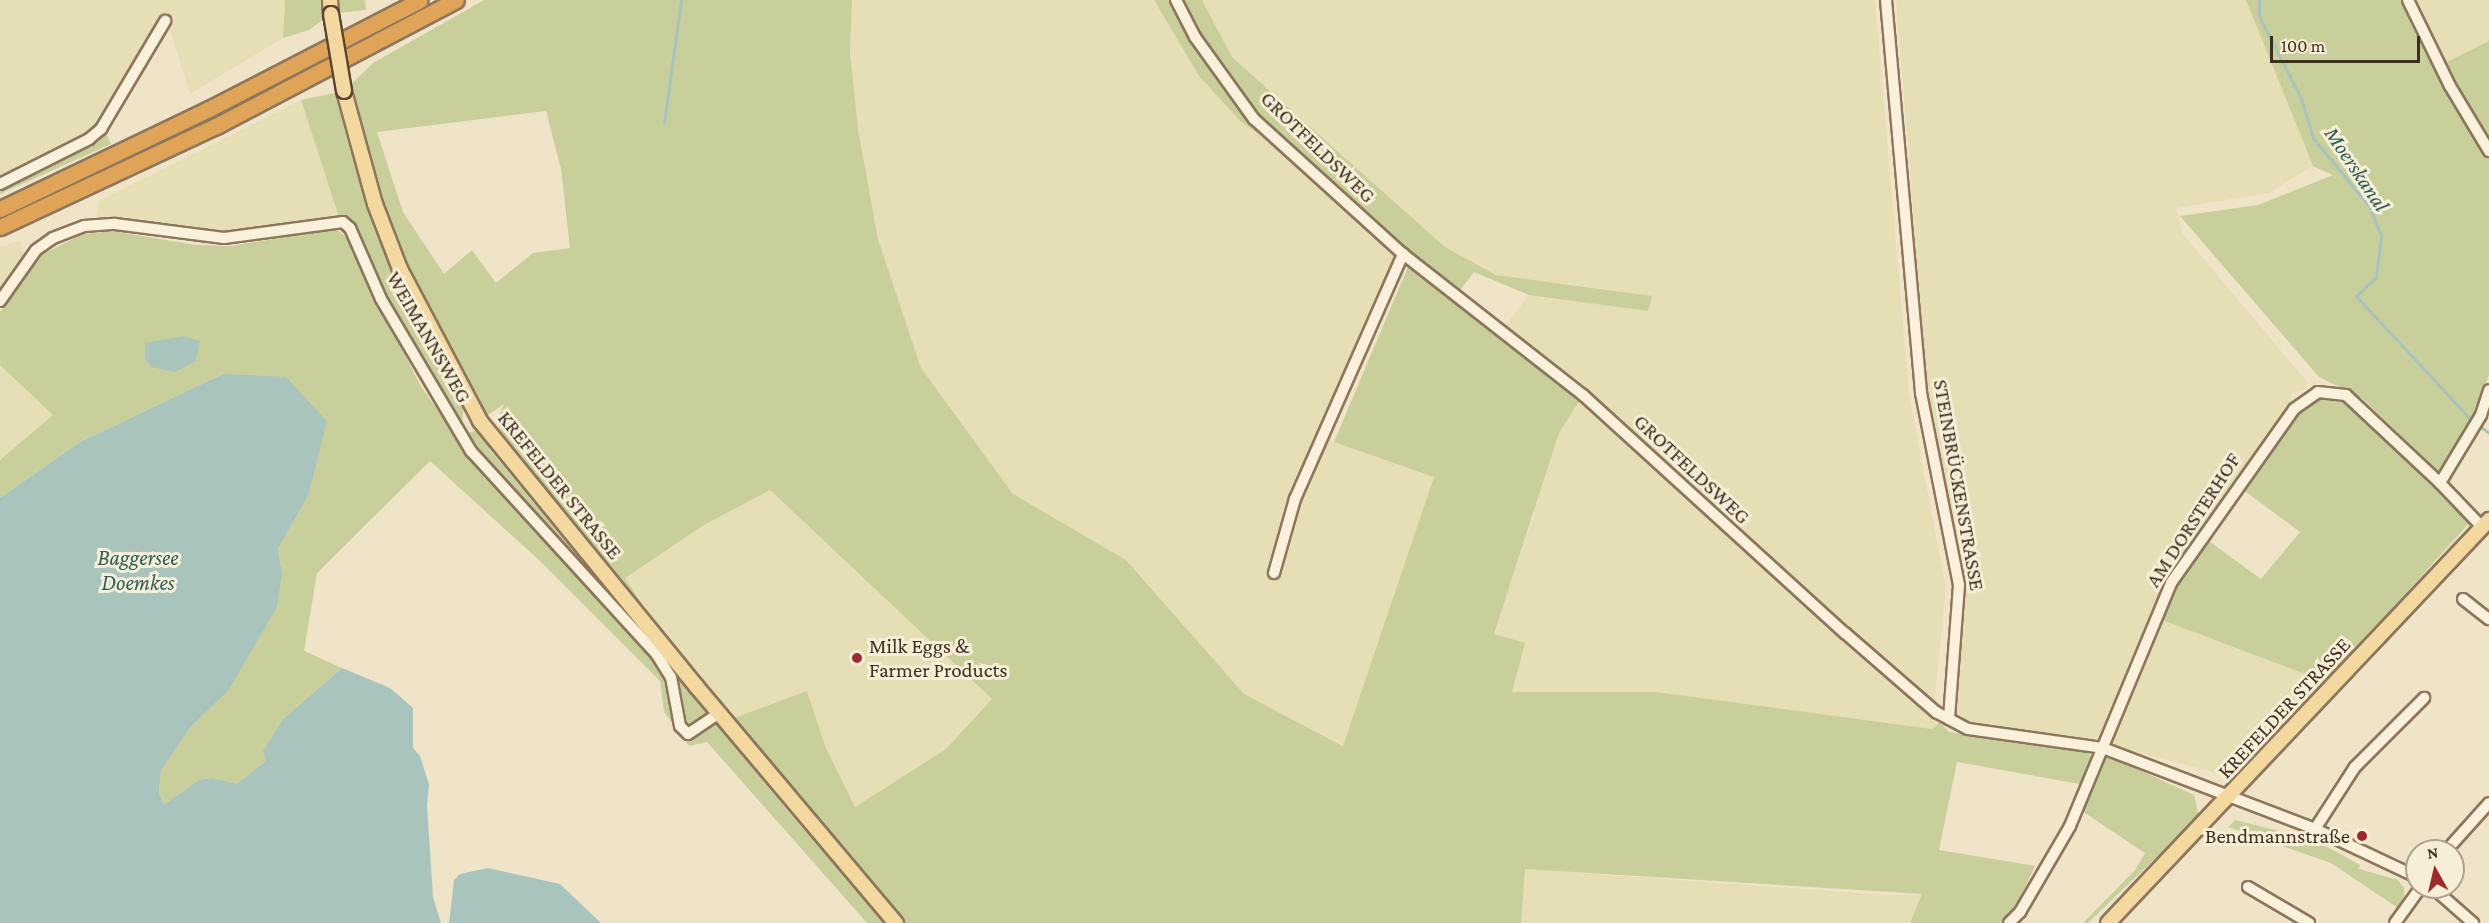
<!DOCTYPE html>
<html>
<head>
<meta charset="utf-8">
<style>
	body { margin:0 }
	#map { position:relative; width:2489px; height:923px; overflow:hidden; background:#f0e4c8; font-family:"Crimson Pro",serif }
	div>[style] { position:absolute }
	[style*='--x'] { left:calc(var(--x)*1px); top:calc(var(--y)*1px); width:calc(var(--w)*1px); rotate:calc(var(--a)*1deg) }
	.farmland>* { inset:0; background:#e6deb5 }
	.green>* { inset:0; background:#c9cf9b }
	.water>* { inset:0; background:#a9c4bc }
	.stream>* { height:3px; margin:-1.5px; padding:0 1.5px; transform-origin:1.5px; border-radius:1.5px; background:#a9c4bc }
	.roads { filter:drop-shadow(2px 0 #8d765c) drop-shadow(-2px 0 #8d765c) drop-shadow(0 2px #8d765c) drop-shadow(0 -2px #8d765c) }
	.minor>* { height:10px; margin:-5px; padding:0 5px; transform-origin:5px; border-radius:5px; background:#faf1dc }
	.major>* { height:14px; margin:-7px; padding:0 7px; transform-origin:7px; border-radius:7px; background:#f3d9a0 }
	.highway>* { height:15px; margin:-7.5px; padding:0 7.5px; transform-origin:7.5px; border-radius:7.5px; background:#e0a458 }
	.bridges { filter:drop-shadow(2px 0 #5b4430) drop-shadow(-2px 0 #5b4430) drop-shadow(0 2px #5b4430) drop-shadow(0 -2px #5b4430) }
	.major-bridge>* { height:14px; margin:-7px; padding:0 7px; transform-origin:7px; border-radius:7px; background:#f3d9a0 }
	.dots>* { width:16px; height:16px; translate:-50% -50%; box-sizing:border-box; border:3px solid #f7eed8; border-radius:50% }
	span { translate:-50% -50%; white-space:nowrap; text-align:center; line-height:1.15; -webkit-text-stroke:6px #f7eed8; paint-order:stroke }
	.street-label { font-size:21px; color:#3d2e20 }
	.poi-label { font-size:21px; color:#3d2e20 }
	.left { translate:0 -50%; text-align:left }
	.right { translate:-100% -50%; text-align:right }
	.water-label { font-size:22px; color:#2f5d5a; font-style:italic }
	.north { position:absolute; left:2405px; top:839px; width:60px; height:60px; box-sizing:border-box; background:#f7eed8; border:2px solid #ada18e; border-radius:50%; rotate:352deg; font-size:16px; font-weight:700; line-height:24px; text-align:center; color:#3d2e20 }
	.north::after { content:''; display:block; margin:auto; width:21px; height:27px; background:#9e2a2b; clip-path:polygon(50% 0,100% 100%,50% 72%,0 100%) }
	.scale { position:absolute; left:2270px; top:36px; width:150px; height:27px; box-sizing:border-box; border:3px solid #3d2e20; border-top:0; padding-left:8px; font-size:18px; line-height:21px; white-space:nowrap; color:#3d2e20; -webkit-text-stroke:4px #f7eed8; paint-order:stroke }
</style>
</head>
<body>
<div id="map">
	<div class="farmland">
		<i style="clip-path:polygon(0 0,285px 0,283px 38px,190px 94px,165px 14px,99px 127px,0 179px)"></i>
		<i style="clip-path:polygon(852px 0,1154px 0,1199px 76px,1240px 121px,1272px 143px,1397px 254px,1320px 437px,1334px 442px,1408px 267px,1581px 398px,1940px 722px,1932px 729px,1656px 692px,1512px 692px,1493px 634px,1535px 512px,1434px 477px,1344px 746px,1244px 694px,1126px 560px,1013px 494px,921px 368px,878px 239px,858px 129px,850px 52px)"></i>
		<i style="clip-path:polygon(1202px 0,1875px 0,1909px 394px,1946px 588px,1934px 706px,1504px 327px,1529px 295px,1648px 311px,1612px 290px,1496px 275px,1445px 247px,1232px 57px)"></i>
		<i style="clip-path:polygon(1896px 0,2246px 0,2313px 166px,2269px 193px,2177px 208px,2182px 233px,2308px 383px,2306px 389px,2291px 394px,2291px 405px,2233px 483px,2160px 593px,2099px 740px,1969px 723px,1956px 713px,1965px 585px,1934px 441px,1928px 393px)"></i>
		<i style="clip-path:polygon(2408px 0,2489px 0,2489px 42px,2439px 66px)"></i>
		<i style="clip-path:polygon(301px 100px,338px 214px,257px 229px,202px 233px,96px 218px,99px 201px)"></i>
		<i style="clip-path:polygon(20px 240px,24px 255px,22px 267px,0 301px,0 248px)"></i>
		<i style="clip-path:polygon(0 365px,54px 415px,0 460px)"></i>
		<i style="clip-path:polygon(770px 490px,992px 699px,946px 749px,855px 807px,826px 748px,807px 692px,726px 721px,697px 687px,625px 578px,704px 525px)"></i>
		<i style="clip-path:polygon(2157px 618px,2217px 639px,2326px 682px,2228px 776px,2111px 745px)"></i>
		<i style="clip-path:polygon(1525px 869px,1889px 895px,1923px 894px,1910px 923px,1521px 923px)"></i>
	</div>
	<div class="green">
		<i style="clip-path:polygon(285px 0,365px 0,366px 10px,331px 14px,309px 30px,283px 38px)"></i>
		<i style="clip-path:polygon(evenodd,484px 0,852px 0,850px 52px,858px 129px,878px 239px,921px 368px,1013px 494px,1126px 560px,1244px 694px,1343px 746px,1434px 477px,1334px 442px,1408px 267px,1581px 398px,1559px 433px,1494px 634px,1525px 643px,1512px 692px,1656px 692px,1932px 729px,1940px 722px,1949px 732px,2087px 751px,2093px 760px,2085px 785px,1957px 762px,1939px 850px,2035px 866px,2015px 909px,2004px 923px,1910px 923px,1922px 894px,1525px 869px,1521px 923px,902px 923px,726px 721px,807px 691px,826px 748px,855px 807px,946px 749px,992px 699px,770px 490px,704px 525px,625px 578px,697px 687px,561px 519px,524px 459px,500px 430px,497px 420px,504px 404px,480px 421px,465px 396px,462px 423px,381px 292px,355px 228px,338px 214px,301px 100px,344px 91px,373px 63px,484px 0,546px 111px,561px 169px,570px 248px,533px 253px,496px 283px,472px 250px,444px 274px,403px 212px,377px 132px,546px 111px)"></i>
		<i style="clip-path:polygon(1154px 0,1202px 0,1232px 57px,1445px 247px,1496px 275px,1652px 296px,1648px 311px,1529px 295px,1474px 272px,1458px 293px,1297px 155px,1272px 143px,1240px 121px,1199px 76px)"></i>
		<i style="clip-path:polygon(2246px 0,2408px 0,2439px 66px,2489px 41px,2489px 374px,2478px 413px,2440px 473px,2362px 398px,2319px 377px,2180px 216px,2258px 205px,2333px 175px,2313px 166px)"></i>
		<i style="clip-path:polygon(105px 131px,111px 144px,0 194px,0 188px,45px 167px)"></i>
		<i style="clip-path:polygon(336px 229px,347px 237px,420px 385px,456px 436px,479px 430px,490px 450px,792px 816px,886px 923px,867px 923px,707px 742px,689px 746px,664px 712px,660px 681px,540px 561px,430px 461px,317px 573px,304px 651px,342px 668px,284px 718px,266px 761px,237px 785px,213px 778px,199px 780px,164px 806px,159px 792px,161px 770px,192px 726px,228px 691px,282px 573px,278px 549px,308px 496px,223px 374px,80px 442px,0 498px,0 460px,53px 415px,0 365px,0 312px,41px 255px,83px 234px,112px 231px,196px 245px,230px 246px)"></i>
		<i style="clip-path:polygon(2318px 392px,2354px 403px,2471px 521px,2326px 682px,2157px 618px,2202px 536px,2261px 579px,2300px 532px,2238px 486px,2284px 421px)"></i>
		<i style="clip-path:polygon(2104px 754px,2194px 795px,2199px 816px,2088px 923px,2083px 923px,2135px 870px,2145px 853px,2076px 807px)"></i>
		<i style="clip-path:polygon(2235px 820px,2313px 839px,2360px 865px,2359px 869px,2398px 880px,2404px 888px,2404px 897px,2398px 908px,2331px 863px,2228px 827px)"></i>
	</div>
	<div class="water">
		<i style="clip-path:polygon(185px 336px,200px 341px,196px 361px,175px 372px,151px 367px,145px 359px,145px 343px)"></i>
		<i style="clip-path:polygon(223px 374px,286px 377px,327px 421px,308px 496px,278px 549px,282px 573px,277px 607px,228px 691px,192px 726px,161px 770px,159px 792px,164px 805px,199px 780px,213px 778px,237px 784px,266px 761px,263px 751px,284px 718px,342px 668px,390px 688px,413px 708px,413px 748px,420px 756px,429px 785px,427px 805px,433px 897px,441px 923px,0 923px,0 498px,80px 442px)"></i>
		<i style="clip-path:polygon(488px 868px,560px 884px,601px 923px,449px 923px,454px 880px,460px 874px)"></i>
	</div>
	<div class="stream">
		<i style="--x:2259;--y:0;--w:16;--a:90"></i>
		<i style="--x:2259;--y:16;--w:92;--a:62.9"></i>
		<i style="--x:2301;--y:98;--w:42;--a:73.3"></i>
		<i style="--x:2313;--y:138;--w:88;--a:50.5"></i>
		<i style="--x:2369;--y:206;--w:32;--a:68"></i>
		<i style="--x:2381;--y:236;--w:41;--a:97"></i>
		<i style="--x:2376;--y:277;--w:28;--a:136"></i>
		<i style="--x:2356;--y:296;--w:171;--a:47.1"></i>
		<i style="--x:664;--y:123;--w:124;--a:-82.1"></i>
		<i style="--x:2481;--y:427;--w:10;--a:37"></i>
	</div>
	<div class="roads">
		<div class="minor">
			<i style="--x:1176;--y:0;--w:42;--a:62.8"></i>
			<i style="--x:1195;--y:37;--w:101;--a:54.3"></i>
			<i style="--x:1254;--y:119;--w:201;--a:42.2"></i>
			<i style="--x:1403;--y:254;--w:229;--a:38.1"></i>
			<i style="--x:1583;--y:395;--w:354;--a:42.3"></i>
			<i style="--x:1845;--y:633;--w:121;--a:41"></i>
			<i style="--x:1936;--y:712;--w:15;--a:28"></i>
			<i style="--x:1886;--y:0;--w:395;--a:84.9"></i>
			<i style="--x:1921;--y:393;--w:196;--a:78.8"></i>
			<i style="--x:1959;--y:585;--w:134;--a:94.3"></i>
			<i style="--x:1949;--y:719;--w:21;--a:28"></i>
			<i style="--x:1968;--y:729;--w:136;--a:8"></i>
			<i style="--x:2103;--y:748;--w:227;--a:20.9"></i>
			<i style="--x:2315;--y:829;--w:113;--a:25.2"></i>
			<i style="--x:2408;--y:0;--w:96;--a:64"></i>
			<i style="--x:2450;--y:86;--w:76;--a:59"></i>
			<i style="--x:0;--y:184;--w:100;--a:-26.8"></i>
			<i style="--x:89;--y:139;--w:16;--a:-40"></i>
			<i style="--x:101;--y:129;--w:126;--a:-59.3"></i>
			<i style="--x:0;--y:301;--w:62;--a:-54.8"></i>
			<i style="--x:36;--y:250;--w:21;--a:-35"></i>
			<i style="--x:53;--y:238;--w:33;--a:-21"></i>
			<i style="--x:84;--y:226;--w:31;--a:-4"></i>
			<i style="--x:115;--y:224;--w:110;--a:7.3"></i>
			<i style="--x:224;--y:238;--w:120;--a:-7.7"></i>
			<i style="--x:343;--y:222;--w:9;--a:41"></i>
			<i style="--x:350;--y:228;--w:77;--a:66.4"></i>
			<i style="--x:381;--y:299;--w:177;--a:59.4"></i>
			<i style="--x:471;--y:451;--w:276;--a:47.6"></i>
			<i style="--x:657;--y:655;--w:26;--a:58"></i>
			<i style="--x:671;--y:677;--w:50;--a:79.6"></i>
			<i style="--x:680;--y:726;--w:11;--a:45"></i>
			<i style="--x:688;--y:734;--w:37;--a:-34"></i>
			<i style="--x:2482;--y:527;--w:61;--a:-133.7"></i>
			<i style="--x:2440;--y:483;--w:79;--a:-58.9"></i>
			<i style="--x:2481;--y:415;--w:26;--a:-72"></i>
			<i style="--x:1274;--y:573;--w:77;--a:-74.2"></i>
			<i style="--x:1295;--y:499;--w:268;--a:-66.2"></i>
			<i style="--x:2463;--y:599;--w:33;--a:38"></i>
			<i style="--x:2315;--y:829;--w:74;--a:-57.2"></i>
			<i style="--x:2355;--y:767;--w:98;--a:-45"></i>
			<i style="--x:2446;--y:851;--w:64;--a:-48.1"></i>
			<i style="--x:2248;--y:887;--w:71;--a:30.5"></i>
			<i style="--x:2432;--y:887;--w:55;--a:41.3"></i>
			<i style="--x:2009;--y:923;--w:16;--a:-45"></i>
			<i style="--x:2020;--y:912;--w:99;--a:-59.8"></i>
			<i style="--x:2070;--y:826;--w:263;--a:-67.4"></i>
			<i style="--x:2171;--y:583;--w:213;--a:-54.7"></i>
			<i style="--x:2294;--y:409;--w:29;--a:-35"></i>
			<i style="--x:2318;--y:392;--w:28;--a:6"></i>
			<i style="--x:2346;--y:395;--w:129;--a:43.1"></i>
			<i style="--x:2395;--y:923;--w:44;--a:-54.2"></i>
		</div>
		<div class="major">
			<i style="--x:330;--y:0;--w:14;--a:86"></i>
			<i style="--x:344;--y:91;--w:117;--a:74.7"></i>
			<i style="--x:375;--y:204;--w:70;--a:69"></i>
			<i style="--x:400;--y:269;--w:172;--a:62.2"></i>
			<i style="--x:480;--y:421;--w:343;--a:50.8"></i>
			<i style="--x:697;--y:687;--w:309;--a:49.9"></i>
			<i style="--x:2108;--y:923;--w:555;--a:-46.61"></i>
		</div>
		<div class="highway">
			<i style="--x:0;--y:209;--w:232;--a:-25.6"></i>
			<i style="--x:209;--y:109;--w:237;--a:-27.3"></i>
			<i style="--x:0;--y:227;--w:238;--a:-25.1"></i>
			<i style="--x:216;--y:126;--w:271;--a:-27.7"></i>
		</div>
	</div>
	<div class="bridges">
		<div class="major-bridge">
			<i style="--x:331;--y:14;--w:78;--a:80.4"></i>
		</div>
	</div>
	<div class="dots">
		<i style="left:857px;top:658px;background:#9e2a2b"></i>
		<i style="left:2362px;top:836px;background:#9e2a2b"></i>
	</div>
	<div class="street-label">
		<span style="left:1318px;top:147px;rotate:44deg">GROTFELDSWEG</span>
		<span style="left:429px;top:337px;rotate:60deg">WEIMANNSWEG</span>
		<span style="left:1692px;top:469px;rotate:43deg">GROTFELDSWEG</span>
		<span style="left:560px;top:485px;rotate:51deg">KREFELDER STRASSE</span>
		<span style="left:1959px;top:485px;rotate:80deg">STEINBRÜCKENSTRASSE</span>
		<span style="left:2193px;top:520px;rotate:-57deg">AM DORSTERHOF</span>
		<span style="left:2284px;top:708px;rotate:-47deg">KREFELDER STRASSE</span>
	</div>
	<div class="poi-label">
		<span class="left" style="left:869px;top:658px">Milk Eggs &amp;<br>Farmer Products</span>
		<span class="right" style="left:2350px;top:836px">Bendmannstraße</span>
	</div>
	<div class="water-label">
		<span style="left:2357px;top:169px;rotate:56deg">Moerskanal</span>
		<span style="left:138px;top:570px">Baggersee<br>Doemkes</span>
	</div>
	<div class="north">N</div>
	<div class="scale">100 m</div>
</div>
</body>
</html>
